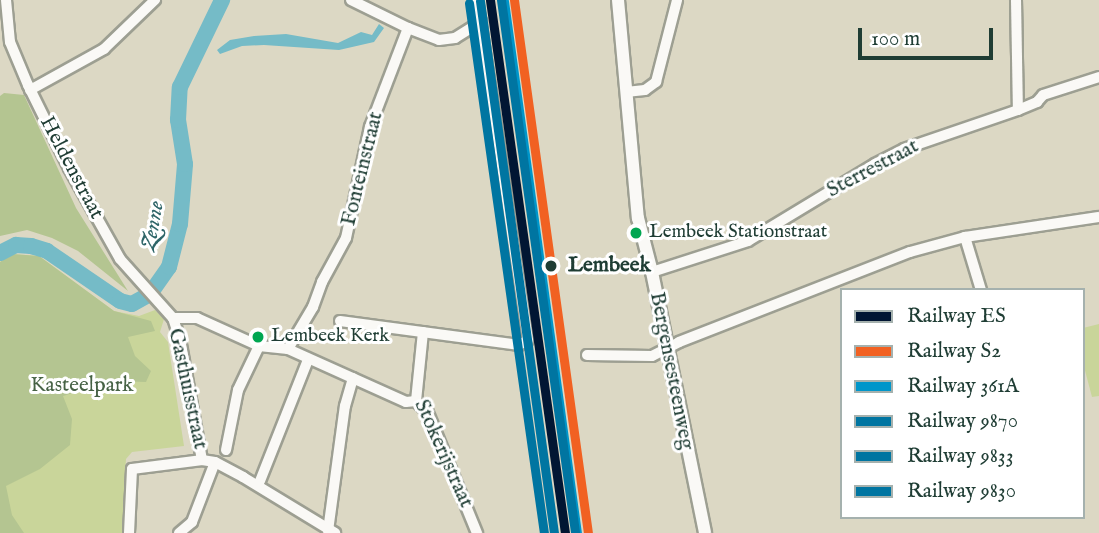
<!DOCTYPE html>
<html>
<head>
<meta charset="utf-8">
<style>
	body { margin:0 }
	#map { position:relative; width:1099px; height:533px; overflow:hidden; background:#dcd8c4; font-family:"IM FELL English",serif }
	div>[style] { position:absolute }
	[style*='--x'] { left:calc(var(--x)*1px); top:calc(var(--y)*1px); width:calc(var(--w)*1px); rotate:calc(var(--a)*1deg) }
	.green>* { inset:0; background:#c9d59a }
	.forest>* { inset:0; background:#b4c591 }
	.water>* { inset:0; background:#75bbc7 }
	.river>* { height:16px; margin:-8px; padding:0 8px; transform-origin:8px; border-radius:8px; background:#75bbc7 }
	.roads { filter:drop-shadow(2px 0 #9d9f92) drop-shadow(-2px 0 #9d9f92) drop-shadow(0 2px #9d9f92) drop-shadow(0 -2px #9d9f92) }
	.minor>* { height:10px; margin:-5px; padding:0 5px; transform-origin:5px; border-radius:5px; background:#faf9f6 }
	.major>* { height:12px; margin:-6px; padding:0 6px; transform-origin:6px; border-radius:6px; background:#faf9f6 }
	.rail-1>* { height:9px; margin:-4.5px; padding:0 4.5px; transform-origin:4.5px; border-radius:4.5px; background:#011633 }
	.rail-2>* { height:9px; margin:-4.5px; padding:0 4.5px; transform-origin:4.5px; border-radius:4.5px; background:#f16122 }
	.rail-3>* { height:9px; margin:-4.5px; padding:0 4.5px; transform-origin:4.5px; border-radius:4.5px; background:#0096ca }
	.rail-4>* { height:9px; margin:-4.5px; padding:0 4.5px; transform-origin:4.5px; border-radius:4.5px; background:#0075a1 }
	.rail-5>* { height:9px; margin:-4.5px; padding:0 4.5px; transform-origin:4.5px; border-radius:4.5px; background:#0075a1 }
	.rail-6>* { height:9px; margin:-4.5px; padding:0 4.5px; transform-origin:4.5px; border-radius:4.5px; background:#0075a1 }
	.dots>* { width:19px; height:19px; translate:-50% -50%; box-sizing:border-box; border:4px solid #fff; border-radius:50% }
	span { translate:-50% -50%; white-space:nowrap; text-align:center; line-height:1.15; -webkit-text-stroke:6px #fff; paint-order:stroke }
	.bus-label { font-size:19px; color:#1f3d34 }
	.left { translate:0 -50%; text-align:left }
	.street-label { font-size:21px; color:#1f3d34 }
	.stop-label { font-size:21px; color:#1f3d34; font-weight:700 }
	.park-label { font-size:21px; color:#466245 }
	.water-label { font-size:23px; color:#2e6568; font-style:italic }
	.legend { position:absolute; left:840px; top:288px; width:245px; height:231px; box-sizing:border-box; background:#fff; border:2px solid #a5b1ae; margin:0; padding:9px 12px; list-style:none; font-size:21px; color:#1f3d34 }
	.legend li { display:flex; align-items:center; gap:14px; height:35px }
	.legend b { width:35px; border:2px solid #a5b1ae }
	.scale { position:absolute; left:858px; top:28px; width:135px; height:32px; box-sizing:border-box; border:4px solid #1f3d34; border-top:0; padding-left:9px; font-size:21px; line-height:24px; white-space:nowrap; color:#1f3d34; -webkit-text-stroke:5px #fff; paint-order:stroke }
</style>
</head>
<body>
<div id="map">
	<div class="green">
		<i style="clip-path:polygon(12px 254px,39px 256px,114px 311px,139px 316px,155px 310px,164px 319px,160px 332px,168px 342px,184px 446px,132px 452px,126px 459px,125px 476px,130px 477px,125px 533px,0 533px,0 262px)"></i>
		<i style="clip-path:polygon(1099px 324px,1099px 396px,1092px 397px,1083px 363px,1083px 328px)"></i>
	</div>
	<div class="forest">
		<i style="clip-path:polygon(4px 93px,24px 95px,76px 208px,128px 291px,78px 251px,52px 238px,27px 230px,0 236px,0 96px)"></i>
		<i style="clip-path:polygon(12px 254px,39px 256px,114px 311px,151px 321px,155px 331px,128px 337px,135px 356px,151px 371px,146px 382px,112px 381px,63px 396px,72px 419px,70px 445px,40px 469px,6px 486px,12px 515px,24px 533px,0 533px,0 262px)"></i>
	</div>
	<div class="water">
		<i style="clip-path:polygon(379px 24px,384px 28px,374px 42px,339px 50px,264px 45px,242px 46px,220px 54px,217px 50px,230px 40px,254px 36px,286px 34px,338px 43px,361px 32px,372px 35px)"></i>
	</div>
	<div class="river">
		<i style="--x:0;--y:253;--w:18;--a:-27"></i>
		<i style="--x:16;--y:245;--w:15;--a:4"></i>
		<i style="--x:31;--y:246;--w:17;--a:17"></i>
		<i style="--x:47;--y:251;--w:88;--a:34.4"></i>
		<i style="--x:120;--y:301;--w:12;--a:14"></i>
		<i style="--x:132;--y:304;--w:21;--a:-29"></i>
		<i style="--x:150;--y:294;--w:33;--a:-55"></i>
		<i style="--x:169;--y:267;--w:44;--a:-75.7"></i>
		<i style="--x:180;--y:224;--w:60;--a:-85.2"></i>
		<i style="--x:185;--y:164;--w:45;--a:-99"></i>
		<i style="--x:178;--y:120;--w:33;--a:-87"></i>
		<i style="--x:180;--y:87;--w:97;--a:-64.2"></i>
	</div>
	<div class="roads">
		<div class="minor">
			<i style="--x:6;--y:0;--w:42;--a:84.6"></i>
			<i style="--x:10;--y:42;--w:47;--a:67.3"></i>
			<i style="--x:28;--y:85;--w:93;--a:63.7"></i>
			<i style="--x:69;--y:168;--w:104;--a:60.7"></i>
			<i style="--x:120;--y:259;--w:79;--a:48.1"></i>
			<i style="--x:173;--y:318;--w:22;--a:72"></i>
			<i style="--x:180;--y:339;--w:123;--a:79.7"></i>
			<i style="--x:351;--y:0;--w:64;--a:26.2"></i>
			<i style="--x:408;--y:28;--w:33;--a:21"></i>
			<i style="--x:439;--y:40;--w:16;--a:-7"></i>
			<i style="--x:455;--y:38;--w:31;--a:-32"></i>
			<i style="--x:1016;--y:0;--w:110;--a:89"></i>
			<i style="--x:30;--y:90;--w:85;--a:-29"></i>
			<i style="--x:104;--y:49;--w:71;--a:-43.9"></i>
			<i style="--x:626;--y:92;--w:19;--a:-6"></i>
			<i style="--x:645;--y:90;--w:14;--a:-36"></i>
			<i style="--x:656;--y:82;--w:85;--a:-75.6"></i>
			<i style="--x:965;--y:237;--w:55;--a:73.2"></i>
			<i style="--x:652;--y:272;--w:101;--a:-17.9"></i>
			<i style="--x:748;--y:241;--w:149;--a:-31.2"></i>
			<i style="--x:875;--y:164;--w:33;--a:-27"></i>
			<i style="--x:904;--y:149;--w:120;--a:-18.9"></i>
			<i style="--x:1018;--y:110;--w:21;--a:-23"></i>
			<i style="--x:1037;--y:102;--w:9;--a:-49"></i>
			<i style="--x:1043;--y:95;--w:59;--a:-17.8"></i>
			<i style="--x:173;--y:318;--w:24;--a:0"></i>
			<i style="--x:197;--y:318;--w:68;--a:24.3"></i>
			<i style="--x:259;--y:346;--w:29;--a:6"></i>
			<i style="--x:288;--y:349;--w:129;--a:24.2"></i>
			<i style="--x:406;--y:402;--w:10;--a:-6"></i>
			<i style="--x:340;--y:321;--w:181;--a:7.6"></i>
			<i style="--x:519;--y:345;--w:10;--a:-29"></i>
			<i style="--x:528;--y:340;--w:344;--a:-98.5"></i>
			<i style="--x:423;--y:332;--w:69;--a:95.8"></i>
			<i style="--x:416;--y:401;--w:17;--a:45"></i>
			<i style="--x:428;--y:413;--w:130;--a:67.8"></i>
			<i style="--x:288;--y:349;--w:49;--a:-59.2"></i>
			<i style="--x:313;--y:307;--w:27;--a:-70"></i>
			<i style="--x:322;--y:282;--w:50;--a:-61.4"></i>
			<i style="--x:346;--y:238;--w:114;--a:-77.8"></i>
			<i style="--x:370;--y:127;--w:106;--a:-69"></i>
			<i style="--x:587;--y:355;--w:65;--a:0.9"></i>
			<i style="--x:652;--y:356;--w:30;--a:-27"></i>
			<i style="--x:679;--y:342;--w:248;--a:-21.3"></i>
			<i style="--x:910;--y:252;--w:57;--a:-15.3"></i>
			<i style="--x:965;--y:237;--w:135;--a:-8.5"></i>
			<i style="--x:226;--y:450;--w:61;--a:-78.7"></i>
			<i style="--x:238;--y:390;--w:49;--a:-64.5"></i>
			<i style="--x:260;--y:481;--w:130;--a:-68.4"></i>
			<i style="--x:328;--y:531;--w:126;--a:-82.3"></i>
			<i style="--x:345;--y:406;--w:29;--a:-74"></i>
			<i style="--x:129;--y:533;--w:64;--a:-87.3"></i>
			<i style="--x:132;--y:469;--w:71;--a:-7.3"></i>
			<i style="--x:202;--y:460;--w:13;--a:9"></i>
			<i style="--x:215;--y:462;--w:32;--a:28"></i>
			<i style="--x:243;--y:477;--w:108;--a:31.3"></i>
			<i style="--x:179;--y:533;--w:17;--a:-40"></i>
			<i style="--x:192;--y:522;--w:64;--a:-69"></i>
		</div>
		<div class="major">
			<i style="--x:618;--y:0;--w:219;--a:84.8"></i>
			<i style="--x:638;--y:218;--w:56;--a:75.5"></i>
			<i style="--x:652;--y:272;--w:266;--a:78.5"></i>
		</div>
	</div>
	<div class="rail-1">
		<i style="--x:490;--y:0;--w:538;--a:81.99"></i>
	</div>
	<div class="rail-2">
		<i style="--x:514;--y:0;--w:538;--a:82.1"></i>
	</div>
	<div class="rail-3">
		<i style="--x:504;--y:1;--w:537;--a:82.19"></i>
	</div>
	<div class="rail-4">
		<i style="--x:480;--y:1;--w:537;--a:82.08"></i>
	</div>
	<div class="rail-5">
		<i style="--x:501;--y:0;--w:537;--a:82.08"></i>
	</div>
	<div class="rail-6">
		<i style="--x:469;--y:3;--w:535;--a:81.95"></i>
	</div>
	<div class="dots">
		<i style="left:636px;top:233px;background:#00a651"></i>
		<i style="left:551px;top:266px;background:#1f3d34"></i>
		<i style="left:258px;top:337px;background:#00a651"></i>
	</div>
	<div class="bus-label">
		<span class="left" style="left:649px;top:233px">Lembeek Stationstraat</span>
		<span class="left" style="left:271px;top:337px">Lembeek Kerk</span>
	</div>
	<div class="street-label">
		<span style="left:71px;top:168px;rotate:62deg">Heldenstraat</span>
		<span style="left:363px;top:169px;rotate:-76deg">Fonteinstraat</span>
		<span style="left:873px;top:169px;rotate:-28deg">Sterrestraat</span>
		<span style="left:671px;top:371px;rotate:79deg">Bergensesteenweg</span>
		<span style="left:187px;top:389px;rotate:78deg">Gasthuisstraat</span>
		<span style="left:443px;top:454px;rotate:66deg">Stokerijstraat</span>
	</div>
	<div class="stop-label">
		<span class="left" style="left:568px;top:266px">Lembeek</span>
	</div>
	<div class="park-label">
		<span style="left:82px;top:386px">Kasteelpark</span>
	</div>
	<div class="water-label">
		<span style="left:153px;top:226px;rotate:-80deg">Zenne</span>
	</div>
	<ul class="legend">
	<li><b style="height:9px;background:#011633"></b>Railway ES</li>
	<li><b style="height:9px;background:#f16122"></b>Railway S2</li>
	<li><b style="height:9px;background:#0096ca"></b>Railway 361A</li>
	<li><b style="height:9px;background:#0075a1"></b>Railway 9870</li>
	<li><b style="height:9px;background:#0075a1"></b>Railway 9833</li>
	<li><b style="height:9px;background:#0075a1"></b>Railway 9830</li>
	</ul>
	<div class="scale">100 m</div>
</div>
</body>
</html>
